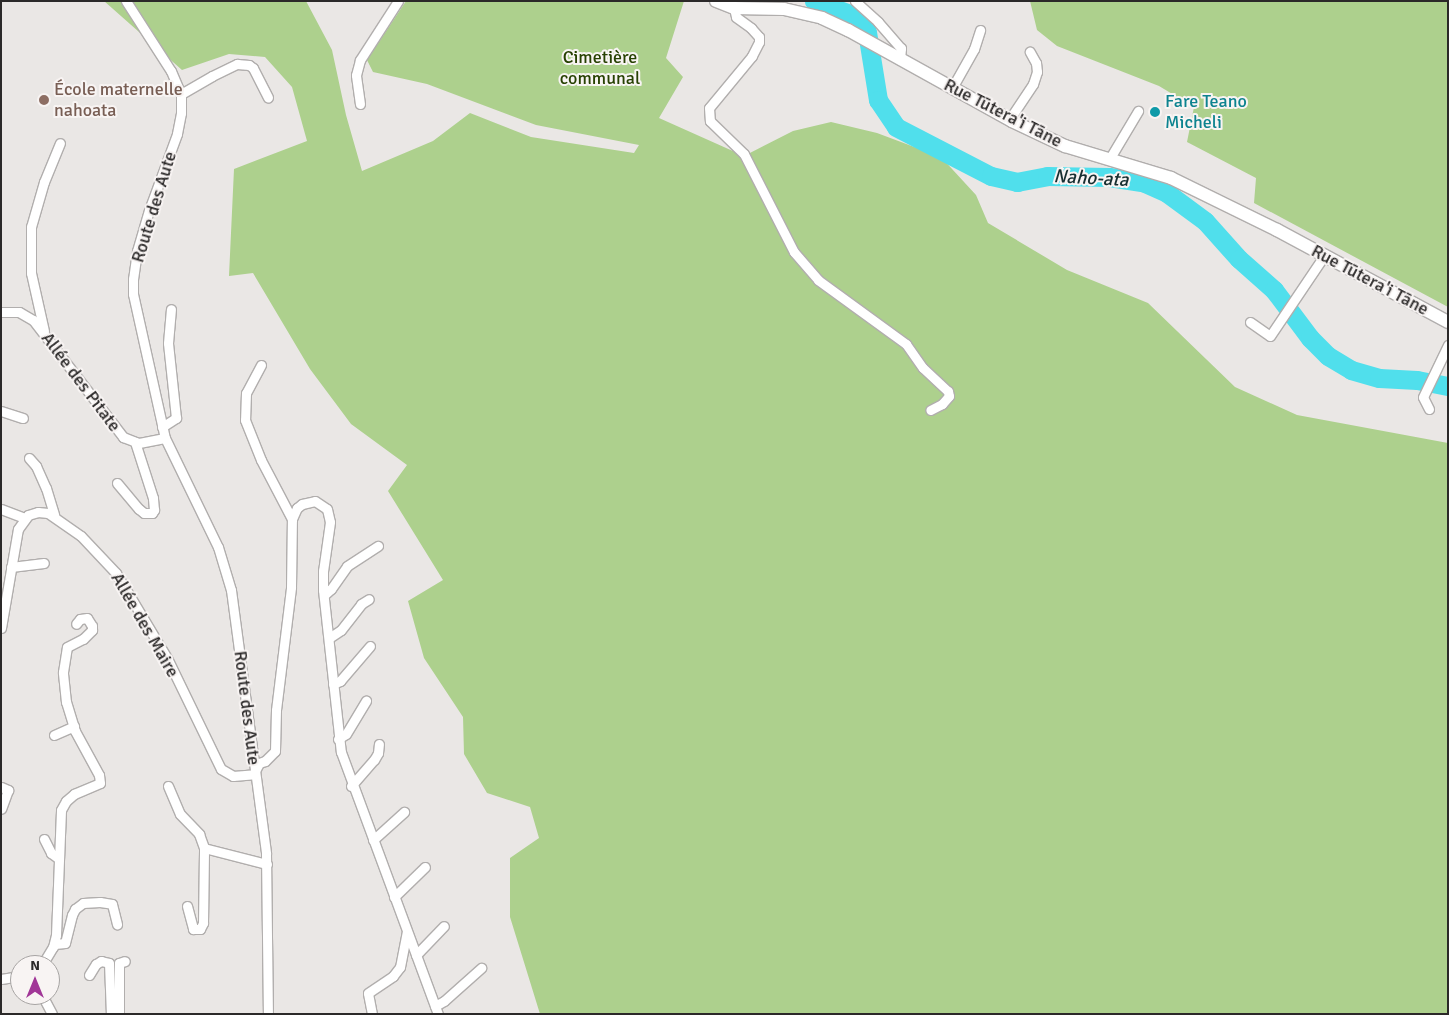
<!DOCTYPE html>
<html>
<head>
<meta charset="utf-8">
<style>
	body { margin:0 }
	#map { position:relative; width:1449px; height:1015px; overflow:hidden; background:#eae7e5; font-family:Signika,sans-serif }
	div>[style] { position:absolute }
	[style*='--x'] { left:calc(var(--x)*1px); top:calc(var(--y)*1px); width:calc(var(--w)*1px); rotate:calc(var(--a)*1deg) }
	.green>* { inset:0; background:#add08d }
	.river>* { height:19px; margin:-9.5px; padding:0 9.5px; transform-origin:9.5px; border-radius:9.5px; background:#50dfec }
	.roads { filter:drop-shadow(1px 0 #b1aead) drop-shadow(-1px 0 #b1aead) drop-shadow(0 1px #b1aead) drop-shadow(0 -1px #b1aead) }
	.street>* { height:9px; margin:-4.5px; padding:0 4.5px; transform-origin:4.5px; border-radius:4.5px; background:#fff }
	.secondary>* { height:12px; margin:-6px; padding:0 6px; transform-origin:6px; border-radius:6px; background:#fff }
	.dots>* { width:14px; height:14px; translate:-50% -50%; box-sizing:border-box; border:2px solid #f8f4f3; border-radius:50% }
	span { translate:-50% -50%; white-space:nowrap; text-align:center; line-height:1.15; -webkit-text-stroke:4px #f8f4f3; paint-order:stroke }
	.park-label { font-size:18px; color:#274102 }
	.education-label { font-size:18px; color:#785e54 }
	.left { translate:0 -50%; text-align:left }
	.culture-label { font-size:18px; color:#0d838f }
	.street-label { font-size:18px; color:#2b2929 }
	.water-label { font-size:19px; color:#172f31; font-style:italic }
	.frame { position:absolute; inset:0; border:2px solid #2b2929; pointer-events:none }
	.north { position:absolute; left:10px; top:955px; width:50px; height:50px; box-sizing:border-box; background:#f8f4f3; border:1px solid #a6a3a2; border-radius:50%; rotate:0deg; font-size:14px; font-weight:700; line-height:20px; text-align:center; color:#2b2929 }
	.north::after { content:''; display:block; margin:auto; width:18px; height:22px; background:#a13697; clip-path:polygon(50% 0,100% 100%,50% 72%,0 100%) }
</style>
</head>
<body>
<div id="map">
	<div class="green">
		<i style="clip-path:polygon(104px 1px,306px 1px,332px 50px,346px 115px,362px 171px,433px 141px,470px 113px,531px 137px,634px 153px,639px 145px,536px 125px,427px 84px,373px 72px,367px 60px,406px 1px,684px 1px,666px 58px,683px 77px,659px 118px,744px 156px,793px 131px,831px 122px,877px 133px,941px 157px,976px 195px,988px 223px,1067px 270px,1148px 303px,1235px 387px,1297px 415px,1448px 443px,1448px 1014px,540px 1014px,510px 917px,510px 858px,539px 838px,530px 807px,487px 793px,464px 754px,463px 717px,424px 658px,408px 601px,443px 580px,388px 491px,407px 465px,351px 424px,310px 369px,253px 273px,229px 276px,234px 169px,307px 141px,292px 87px,265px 57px,229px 54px,182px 70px)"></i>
		<i style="clip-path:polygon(1030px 1px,1448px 1px,1448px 307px,1254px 203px,1256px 178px,1187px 142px,1194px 107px,1159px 86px,1057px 46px,1037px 30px)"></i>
	</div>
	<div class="river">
		<i style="--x:814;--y:1;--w:41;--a:19.7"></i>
		<i style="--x:853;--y:15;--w:12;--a:42"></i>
		<i style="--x:862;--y:23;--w:10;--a:61"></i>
		<i style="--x:867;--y:32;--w:69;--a:80.8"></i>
		<i style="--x:878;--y:100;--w:32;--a:56"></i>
		<i style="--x:896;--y:127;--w:107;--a:27.3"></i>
		<i style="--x:991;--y:176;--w:27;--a:13"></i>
		<i style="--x:1017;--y:182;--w:31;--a:-11"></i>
		<i style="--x:1047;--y:176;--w:62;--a:0.9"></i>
		<i style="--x:1109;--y:177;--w:36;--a:9"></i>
		<i style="--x:1145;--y:183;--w:24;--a:24"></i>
		<i style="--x:1167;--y:193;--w:47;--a:36.4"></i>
		<i style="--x:1205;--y:221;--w:51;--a:48.2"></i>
		<i style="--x:1239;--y:259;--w:47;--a:41.5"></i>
		<i style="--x:1274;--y:290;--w:60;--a:53.1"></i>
		<i style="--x:1310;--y:338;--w:25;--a:45"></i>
		<i style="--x:1328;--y:356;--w:27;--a:31"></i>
		<i style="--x:1351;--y:370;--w:29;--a:16"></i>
		<i style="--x:1379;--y:378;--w:38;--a:3"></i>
		<i style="--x:1417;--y:380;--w:32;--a:11"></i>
	</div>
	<div class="roads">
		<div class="street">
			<i style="--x:126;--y:1;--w:83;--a:57.3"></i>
			<i style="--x:171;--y:71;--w:25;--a:67"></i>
			<i style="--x:181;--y:94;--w:19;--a:90"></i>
			<i style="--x:181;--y:113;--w:21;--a:101"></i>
			<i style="--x:177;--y:134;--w:81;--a:110.2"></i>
			<i style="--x:149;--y:210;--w:43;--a:106.3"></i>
			<i style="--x:137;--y:251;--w:28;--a:98"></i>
			<i style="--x:133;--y:279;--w:15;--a:90"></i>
			<i style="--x:133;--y:294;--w:148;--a:77.5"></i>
			<i style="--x:165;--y:438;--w:121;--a:64.1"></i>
			<i style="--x:218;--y:547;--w:45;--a:73.2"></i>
			<i style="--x:231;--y:590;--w:266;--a:82.4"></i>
			<i style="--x:266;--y:854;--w:160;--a:89.3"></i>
			<i style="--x:855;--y:1;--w:31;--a:42"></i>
			<i style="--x:878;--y:22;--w:35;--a:49"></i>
			<i style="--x:901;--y:48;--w:12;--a:95"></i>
			<i style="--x:734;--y:8;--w:9;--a:77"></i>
			<i style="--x:736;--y:17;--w:19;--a:36"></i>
			<i style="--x:751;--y:28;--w:12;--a:48"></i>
			<i style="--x:759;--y:37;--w:5;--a:90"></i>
			<i style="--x:759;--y:42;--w:16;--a:117"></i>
			<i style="--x:752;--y:56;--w:67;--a:129.6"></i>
			<i style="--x:709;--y:108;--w:13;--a:86"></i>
			<i style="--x:710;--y:121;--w:47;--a:44.1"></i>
			<i style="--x:744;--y:154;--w:110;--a:63"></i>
			<i style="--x:794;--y:252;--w:37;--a:49"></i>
			<i style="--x:818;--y:280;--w:109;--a:36"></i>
			<i style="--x:906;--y:344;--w:29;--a:55"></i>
			<i style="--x:923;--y:368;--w:34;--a:43"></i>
			<i style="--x:948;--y:391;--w:5;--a:79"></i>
			<i style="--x:949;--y:396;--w:11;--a:131"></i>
			<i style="--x:942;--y:404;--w:13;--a:153"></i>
			<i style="--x:952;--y:88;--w:45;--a:-60.6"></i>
			<i style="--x:974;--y:49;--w:20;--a:-72"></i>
			<i style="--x:181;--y:94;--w:36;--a:-30"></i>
			<i style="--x:212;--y:76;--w:28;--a:-26"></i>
			<i style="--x:237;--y:64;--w:12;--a:5"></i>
			<i style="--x:249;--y:65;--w:5;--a:37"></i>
			<i style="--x:253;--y:68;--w:33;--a:63"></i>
			<i style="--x:360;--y:104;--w:29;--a:-98"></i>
			<i style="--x:356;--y:75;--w:16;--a:-75"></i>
			<i style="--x:360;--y:60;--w:70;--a:-57.2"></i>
			<i style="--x:1009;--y:120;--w:43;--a:-56.3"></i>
			<i style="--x:1033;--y:84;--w:13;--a:-72"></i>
			<i style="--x:1037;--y:72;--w:9;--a:-96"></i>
			<i style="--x:1036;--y:63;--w:13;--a:-119"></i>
			<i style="--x:1110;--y:158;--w:55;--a:-59.2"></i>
			<i style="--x:1;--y:312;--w:18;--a:0"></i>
			<i style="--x:19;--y:312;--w:16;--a:30"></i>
			<i style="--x:33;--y:320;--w:148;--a:52.4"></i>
			<i style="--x:123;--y:437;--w:17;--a:21"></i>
			<i style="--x:139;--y:443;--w:26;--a:-11"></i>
			<i style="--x:1250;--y:322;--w:24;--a:35"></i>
			<i style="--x:1270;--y:336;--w:97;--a:-56"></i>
			<i style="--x:44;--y:331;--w:59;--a:-102.6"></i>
			<i style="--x:31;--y:273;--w:46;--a:-90"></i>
			<i style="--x:31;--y:227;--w:47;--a:-73.9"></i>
			<i style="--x:44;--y:182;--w:42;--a:-67.7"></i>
			<i style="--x:261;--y:365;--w:32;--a:118"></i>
			<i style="--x:246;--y:393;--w:27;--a:92"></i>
			<i style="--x:245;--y:420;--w:43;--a:68.2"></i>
			<i style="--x:261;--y:460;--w:67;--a:62.3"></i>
			<i style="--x:1429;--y:409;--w:13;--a:-117"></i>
			<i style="--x:1423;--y:397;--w:58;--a:-64.3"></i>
			<i style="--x:1;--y:411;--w:23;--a:18"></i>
			<i style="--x:162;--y:427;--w:17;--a:-33"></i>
			<i style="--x:176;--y:418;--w:75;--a:-96.1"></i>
			<i style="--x:168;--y:343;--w:34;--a:-85"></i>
			<i style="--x:29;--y:458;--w:11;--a:49"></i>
			<i style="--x:36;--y:466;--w:24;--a:66"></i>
			<i style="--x:46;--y:488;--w:28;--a:73"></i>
			<i style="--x:117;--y:483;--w:34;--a:50"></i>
			<i style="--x:139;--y:509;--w:6;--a:39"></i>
			<i style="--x:144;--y:513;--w:8;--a:0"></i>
			<i style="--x:152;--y:513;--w:4;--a:-56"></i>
			<i style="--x:154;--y:510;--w:12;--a:-95"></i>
			<i style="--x:153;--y:498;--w:59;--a:-107.8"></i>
			<i style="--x:1;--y:509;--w:26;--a:21"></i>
			<i style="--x:11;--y:567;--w:33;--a:-7"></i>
			<i style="--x:324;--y:595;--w:9;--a:-41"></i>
			<i style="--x:331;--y:589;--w:28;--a:-55"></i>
			<i style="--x:347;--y:566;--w:37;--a:-33"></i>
			<i style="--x:1;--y:628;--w:100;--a:-80.3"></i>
			<i style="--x:18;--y:529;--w:17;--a:-54"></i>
			<i style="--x:28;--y:515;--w:10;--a:-17"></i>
			<i style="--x:38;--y:512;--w:10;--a:6"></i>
			<i style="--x:48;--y:513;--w:40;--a:34.9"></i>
			<i style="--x:81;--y:536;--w:51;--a:46.6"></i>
			<i style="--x:116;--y:573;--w:101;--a:59.1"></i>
			<i style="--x:168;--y:660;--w:121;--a:64.1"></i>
			<i style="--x:221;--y:769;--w:14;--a:30"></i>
			<i style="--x:233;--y:776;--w:21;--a:-5"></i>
			<i style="--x:329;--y:638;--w:14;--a:-34"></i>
			<i style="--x:341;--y:630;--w:33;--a:-52"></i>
			<i style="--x:361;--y:604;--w:9;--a:-32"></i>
			<i style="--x:333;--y:684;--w:8;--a:-23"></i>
			<i style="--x:340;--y:681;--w:46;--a:-49.4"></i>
			<i style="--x:54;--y:735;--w:22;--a:-24"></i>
			<i style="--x:338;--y:739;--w:9;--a:-32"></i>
			<i style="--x:346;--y:734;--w:39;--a:-59"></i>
			<i style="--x:255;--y:771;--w:9;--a:-63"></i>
			<i style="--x:259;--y:763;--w:6;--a:-18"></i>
			<i style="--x:265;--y:761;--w:14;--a:-45"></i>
			<i style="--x:275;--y:751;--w:41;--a:-88.6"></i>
			<i style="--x:276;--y:710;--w:124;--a:-83"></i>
			<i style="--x:291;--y:587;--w:68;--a:-89.2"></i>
			<i style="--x:292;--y:519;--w:12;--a:-66"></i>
			<i style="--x:297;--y:508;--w:6;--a:-39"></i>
			<i style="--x:302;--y:504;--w:13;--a:-13"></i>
			<i style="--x:315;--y:501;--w:14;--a:34"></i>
			<i style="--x:327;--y:509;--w:13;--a:77"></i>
			<i style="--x:330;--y:522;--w:49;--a:98.1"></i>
			<i style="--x:323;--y:571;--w:19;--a:90"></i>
			<i style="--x:323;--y:590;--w:163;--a:83.7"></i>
			<i style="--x:341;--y:752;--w:279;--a:69.7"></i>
			<i style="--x:168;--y:786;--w:30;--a:67"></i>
			<i style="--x:180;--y:814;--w:28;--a:46"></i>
			<i style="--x:199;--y:834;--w:15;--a:70"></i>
			<i style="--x:351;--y:786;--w:35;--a:-49"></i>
			<i style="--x:374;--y:760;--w:8;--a:-60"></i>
			<i style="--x:378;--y:753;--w:9;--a:-84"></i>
			<i style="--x:1;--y:787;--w:8;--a:23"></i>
			<i style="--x:8;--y:790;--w:20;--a:110"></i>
			<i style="--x:44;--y:839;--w:16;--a:63"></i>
			<i style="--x:51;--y:853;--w:10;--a:37"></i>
			<i style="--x:373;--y:840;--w:42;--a:-42.1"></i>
			<i style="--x:394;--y:897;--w:43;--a:-44.1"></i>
			<i style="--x:187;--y:906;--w:24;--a:75"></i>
			<i style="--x:193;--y:929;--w:7;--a:0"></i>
			<i style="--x:200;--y:929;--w:7;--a:-63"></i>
			<i style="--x:203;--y:923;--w:75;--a:-89.2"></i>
			<i style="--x:204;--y:848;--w:65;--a:14.3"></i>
			<i style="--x:55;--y:944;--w:10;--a:-6"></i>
			<i style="--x:65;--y:943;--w:29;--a:-76"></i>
			<i style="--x:72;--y:915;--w:7;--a:-63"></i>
			<i style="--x:75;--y:909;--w:10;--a:-37"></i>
			<i style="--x:83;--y:903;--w:17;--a:-3"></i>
			<i style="--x:100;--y:902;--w:12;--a:9"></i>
			<i style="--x:112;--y:904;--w:21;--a:76"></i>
			<i style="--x:416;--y:955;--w:40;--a:-46"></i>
			<i style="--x:42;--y:965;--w:21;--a:-59"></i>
			<i style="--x:53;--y:947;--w:12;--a:-76"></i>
			<i style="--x:56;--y:935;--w:125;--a:-87.7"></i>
			<i style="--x:61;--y:810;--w:10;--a:-61"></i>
			<i style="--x:66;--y:801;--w:11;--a:-41"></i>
			<i style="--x:74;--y:794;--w:28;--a:-23"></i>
			<i style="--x:100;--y:783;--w:8;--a:-97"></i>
			<i style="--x:99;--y:775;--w:50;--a:-118.6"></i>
			<i style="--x:75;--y:731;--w:30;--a:-107"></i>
			<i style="--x:66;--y:702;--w:30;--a:-96"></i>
			<i style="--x:63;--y:672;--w:25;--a:-81"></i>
			<i style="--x:67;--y:647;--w:18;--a:-27"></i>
			<i style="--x:83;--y:639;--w:13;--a:-45"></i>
			<i style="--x:92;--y:630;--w:4;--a:-90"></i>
			<i style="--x:92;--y:626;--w:9;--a:-122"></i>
			<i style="--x:87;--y:618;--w:7;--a:172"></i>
			<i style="--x:80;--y:619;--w:6;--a:129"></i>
			<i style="--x:89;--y:975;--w:13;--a:-58"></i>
			<i style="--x:96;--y:964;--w:6;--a:-31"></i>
			<i style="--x:101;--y:961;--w:8;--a:14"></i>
			<i style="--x:109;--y:963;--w:51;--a:87.8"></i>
			<i style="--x:1;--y:979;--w:19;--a:-9"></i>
			<i style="--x:42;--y:995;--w:21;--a:62"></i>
			<i style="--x:435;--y:1006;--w:10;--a:-29"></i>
			<i style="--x:444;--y:1001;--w:50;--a:-41.7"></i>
			<i style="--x:119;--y:1014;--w:51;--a:-90"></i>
			<i style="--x:119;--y:963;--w:6;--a:-18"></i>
			<i style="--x:372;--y:1014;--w:21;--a:-101"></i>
			<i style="--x:368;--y:993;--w:30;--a:-34"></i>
			<i style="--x:393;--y:976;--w:11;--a:-52"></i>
			<i style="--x:400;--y:967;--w:36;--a:-79"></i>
		</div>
		<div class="secondary">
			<i style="--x:716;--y:1;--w:19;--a:21"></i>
			<i style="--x:734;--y:8;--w:50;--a:1.1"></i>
			<i style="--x:784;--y:9;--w:39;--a:13"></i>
			<i style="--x:822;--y:18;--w:29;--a:25"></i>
			<i style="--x:848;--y:30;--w:188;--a:29"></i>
			<i style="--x:1012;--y:121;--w:59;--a:25.3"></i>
			<i style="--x:1065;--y:146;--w:111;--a:16.8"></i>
			<i style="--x:1171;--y:178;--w:118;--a:26.1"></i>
			<i style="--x:1277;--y:230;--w:194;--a:28.3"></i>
		</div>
	</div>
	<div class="dots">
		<i style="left:44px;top:100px;background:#8d6e63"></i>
		<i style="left:1155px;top:112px;background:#0f9aa8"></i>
	</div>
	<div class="park-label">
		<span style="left:600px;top:68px">Cimetière<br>communal</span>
	</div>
	<div class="education-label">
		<span class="left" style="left:54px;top:100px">École maternelle<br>nahoata</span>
	</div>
	<div class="culture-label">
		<span class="left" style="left:1165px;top:112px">Fare Teano<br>Micheli</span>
	</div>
	<div class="street-label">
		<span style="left:1003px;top:113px;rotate:27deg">Rue Tūtera'i Tāne</span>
		<span style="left:154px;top:207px;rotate:-73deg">Route des Aute</span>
		<span style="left:1370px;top:280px;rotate:28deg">Rue Tūtera'i Tāne</span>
		<span style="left:81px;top:382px;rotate:53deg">Allée des Pitate</span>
		<span style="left:145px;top:625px;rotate:60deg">Allée des Maire</span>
		<span style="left:247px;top:708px;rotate:83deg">Route des Aute</span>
	</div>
	<div class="water-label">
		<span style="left:1091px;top:179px;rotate:3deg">Naho-ata</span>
	</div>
	<div class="frame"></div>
	<div class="north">N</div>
</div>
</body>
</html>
